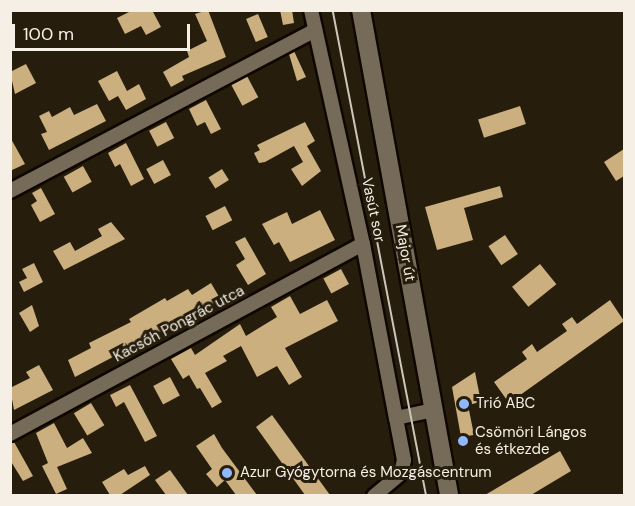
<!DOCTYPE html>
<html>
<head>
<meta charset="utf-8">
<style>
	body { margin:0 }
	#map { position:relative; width:635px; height:506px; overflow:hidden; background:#261d0d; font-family:"DM Sans",sans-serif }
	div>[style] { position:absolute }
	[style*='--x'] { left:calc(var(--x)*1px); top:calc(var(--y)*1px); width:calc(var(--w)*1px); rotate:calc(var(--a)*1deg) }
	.building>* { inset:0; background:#cbaf7f; transform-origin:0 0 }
	.roads { filter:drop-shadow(2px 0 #0f0700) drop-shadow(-2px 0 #0f0700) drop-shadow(0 2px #0f0700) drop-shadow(0 -2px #0f0700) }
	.street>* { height:14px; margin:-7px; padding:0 7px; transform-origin:7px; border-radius:7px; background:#766b59 }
	.secondary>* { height:18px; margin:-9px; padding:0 9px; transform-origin:9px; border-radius:9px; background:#766b59 }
	.tram>* { height:1.5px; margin:-0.75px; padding:0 0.75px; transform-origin:0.75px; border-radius:0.75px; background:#ccc6bb }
	.dots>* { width:16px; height:16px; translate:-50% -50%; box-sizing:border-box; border:3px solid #261d0d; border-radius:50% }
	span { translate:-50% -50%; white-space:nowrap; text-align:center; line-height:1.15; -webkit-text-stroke:6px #261d0d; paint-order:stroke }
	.street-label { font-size:15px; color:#f5efe5 }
	.poi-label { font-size:15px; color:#f5efe5 }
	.left { translate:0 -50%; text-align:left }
	.frame { position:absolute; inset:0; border:12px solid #f5efe5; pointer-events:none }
	.scale { position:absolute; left:12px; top:24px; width:178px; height:27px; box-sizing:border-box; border:3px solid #f5efe5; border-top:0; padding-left:8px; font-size:18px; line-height:21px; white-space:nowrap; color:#f5efe5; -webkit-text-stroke:4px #261d0d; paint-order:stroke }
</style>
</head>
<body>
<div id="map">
	<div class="building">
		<i style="clip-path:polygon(133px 10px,152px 10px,161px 27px,146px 35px,141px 26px,125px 34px,117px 18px)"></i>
		<i style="clip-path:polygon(208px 10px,226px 57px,182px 76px,184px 80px,171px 87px,163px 72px,189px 57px,187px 51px,207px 41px,195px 14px)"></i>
		<i style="clip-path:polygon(280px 10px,292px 10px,294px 23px,283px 25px)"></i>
		<i style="left:258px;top:14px;width:25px;height:13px;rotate:67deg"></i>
		<i style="clip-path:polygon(294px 51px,306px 77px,297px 81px,289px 54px)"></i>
		<i style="clip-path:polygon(26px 64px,36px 83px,15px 94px,10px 72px)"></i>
		<i style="clip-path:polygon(117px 71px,127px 91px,139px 84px,146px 99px,126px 110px,118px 96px,109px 101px,98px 81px)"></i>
		<i style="left:247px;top:76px;width:24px;height:18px;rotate:62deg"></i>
		<i style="clip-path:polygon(206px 100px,221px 129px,211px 134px,205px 122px,197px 126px,189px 109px)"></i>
		<i style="clip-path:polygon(97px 104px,106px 121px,49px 150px,41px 134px,47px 132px,39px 116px,49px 111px,52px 117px,70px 107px,74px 115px)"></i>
		<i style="left:520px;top:106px;width:19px;height:44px;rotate:72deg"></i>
		<i style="left:166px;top:122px;width:18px;height:19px;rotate:63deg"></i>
		<i style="clip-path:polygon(305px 122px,315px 141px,307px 146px,321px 171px,302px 186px,291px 169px,303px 162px,294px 146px,265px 162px,259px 163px,254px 153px,260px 150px,257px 145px)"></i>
		<i style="clip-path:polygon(10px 137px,25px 164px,10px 171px)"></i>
		<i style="clip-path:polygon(126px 143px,144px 179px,131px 186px,120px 164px,115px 167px,108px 153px)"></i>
		<i style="clip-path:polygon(624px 149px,624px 176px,616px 181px,604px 162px)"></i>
		<i style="left:163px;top:160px;width:17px;height:19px;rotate:62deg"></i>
		<i style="left:83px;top:166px;width:18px;height:22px;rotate:61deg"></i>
		<i style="left:222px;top:169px;width:13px;height:16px;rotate:58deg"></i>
		<i style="clip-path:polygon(500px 186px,503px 197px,464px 208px,473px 240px,437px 250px,425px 207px)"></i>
		<i style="clip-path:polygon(41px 188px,55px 214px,40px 222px,31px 205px,37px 201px,32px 193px)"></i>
		<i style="left:225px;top:206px;width:16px;height:22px;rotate:63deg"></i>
		<i style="clip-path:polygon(320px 210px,335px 240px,290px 262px,279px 242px,274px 245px,262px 224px,287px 212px,292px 224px)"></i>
		<i style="clip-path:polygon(111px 222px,125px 239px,64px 270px,53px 251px,70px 242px,75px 251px,102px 236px,98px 229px)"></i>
		<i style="left:505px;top:235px;width:23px;height:20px;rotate:56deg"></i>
		<i style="clip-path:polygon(245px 237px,266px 274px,248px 285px,236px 265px,245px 259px,235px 242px)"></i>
		<i style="clip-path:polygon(34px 263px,43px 282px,24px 292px,19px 282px,27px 278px,22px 269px)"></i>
		<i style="left:540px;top:264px;width:26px;height:36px;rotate:51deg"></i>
		<i style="left:341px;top:269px;width:17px;height:20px;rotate:62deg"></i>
		<i style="clip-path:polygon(211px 283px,221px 300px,75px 377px,68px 360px,91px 348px,89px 343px,131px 322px,129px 319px,165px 298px,167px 301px,188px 289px,192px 295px)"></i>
		<i style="clip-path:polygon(290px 296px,300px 314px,327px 300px,338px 321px,285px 348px,302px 377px,289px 385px,277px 366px,257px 377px,241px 346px,223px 356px,227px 361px,205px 373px,222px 402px,212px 408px,200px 388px,197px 389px,189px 375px,183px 379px,171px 359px,191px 348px,195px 355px,240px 324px,246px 336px,277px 317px,271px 307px)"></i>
		<i style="clip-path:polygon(610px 300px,624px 321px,509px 403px,494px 382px,527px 359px,522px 352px,532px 344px,537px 352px,567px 331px,562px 324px,572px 317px,577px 324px)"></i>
		<i style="clip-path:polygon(32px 305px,39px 326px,30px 332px,19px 313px)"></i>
		<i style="clip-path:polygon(39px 365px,53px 390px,14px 410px,10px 388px,30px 378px,26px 372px)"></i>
		<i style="clip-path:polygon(475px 372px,481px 402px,468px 405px,474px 435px,461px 437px,452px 387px)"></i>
		<i style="left:170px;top:377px;width:21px;height:19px;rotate:62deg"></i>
		<i style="clip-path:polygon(130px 385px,157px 436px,145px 442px,124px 402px,116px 407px,110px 395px)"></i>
		<i style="left:91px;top:403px;width:26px;height:20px;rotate:59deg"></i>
		<i style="clip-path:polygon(272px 415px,330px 495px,305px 495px,256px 427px)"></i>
		<i style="clip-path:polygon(54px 423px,67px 448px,83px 438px,92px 453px,57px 467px,67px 489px,56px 494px,42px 466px,48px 463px,36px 433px)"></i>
		<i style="clip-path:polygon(214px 434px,222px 448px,257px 495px,236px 495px,225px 480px,217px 487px,206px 474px,212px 469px,196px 446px)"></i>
		<i style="clip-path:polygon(14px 442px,33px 476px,23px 481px,10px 460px,10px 443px)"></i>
		<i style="clip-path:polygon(560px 451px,571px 471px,531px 495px,485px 495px)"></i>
		<i style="clip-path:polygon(145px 466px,150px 475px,120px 495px,110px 495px,102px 482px,124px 469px,128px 475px)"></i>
		<i style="clip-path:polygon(170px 470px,188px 495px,166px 495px,155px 480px)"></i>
	</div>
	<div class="roads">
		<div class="street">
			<i style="--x:311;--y:10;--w:240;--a:77.5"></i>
			<i style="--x:363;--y:244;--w:177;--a:79.3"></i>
			<i style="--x:10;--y:191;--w:345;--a:-27.8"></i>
			<i style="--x:10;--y:434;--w:401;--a:-28.3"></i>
			<i style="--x:374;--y:496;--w:35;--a:-40"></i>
			<i style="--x:401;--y:473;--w:13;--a:-77"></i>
			<i style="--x:404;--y:460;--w:43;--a:-100.8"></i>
			<i style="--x:396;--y:418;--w:39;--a:-12"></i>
		</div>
		<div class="secondary">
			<i style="--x:361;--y:10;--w:494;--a:79.7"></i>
		</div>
	</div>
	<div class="tram">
		<i style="--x:333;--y:10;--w:495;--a:79.1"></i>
	</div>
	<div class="dots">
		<i style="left:464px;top:404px;background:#90b8fd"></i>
		<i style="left:463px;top:441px;background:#90b8fd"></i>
		<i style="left:227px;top:473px;background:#90b8fd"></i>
	</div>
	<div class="street-label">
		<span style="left:373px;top:210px;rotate:78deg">Vasút sor</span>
		<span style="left:405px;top:253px;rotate:80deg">Major út</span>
		<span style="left:179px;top:324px;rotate:-28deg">Kacsóh Pongrác utca</span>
	</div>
	<div class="poi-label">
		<span class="left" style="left:476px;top:404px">Trió ABC</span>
		<span class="left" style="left:475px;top:441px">Csömöri Lángos<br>és étkezde</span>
		<span class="left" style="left:240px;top:473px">Azur Gyógytorna és Mozgáscentrum</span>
	</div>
	<div class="frame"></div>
	<div class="scale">100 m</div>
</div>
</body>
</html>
